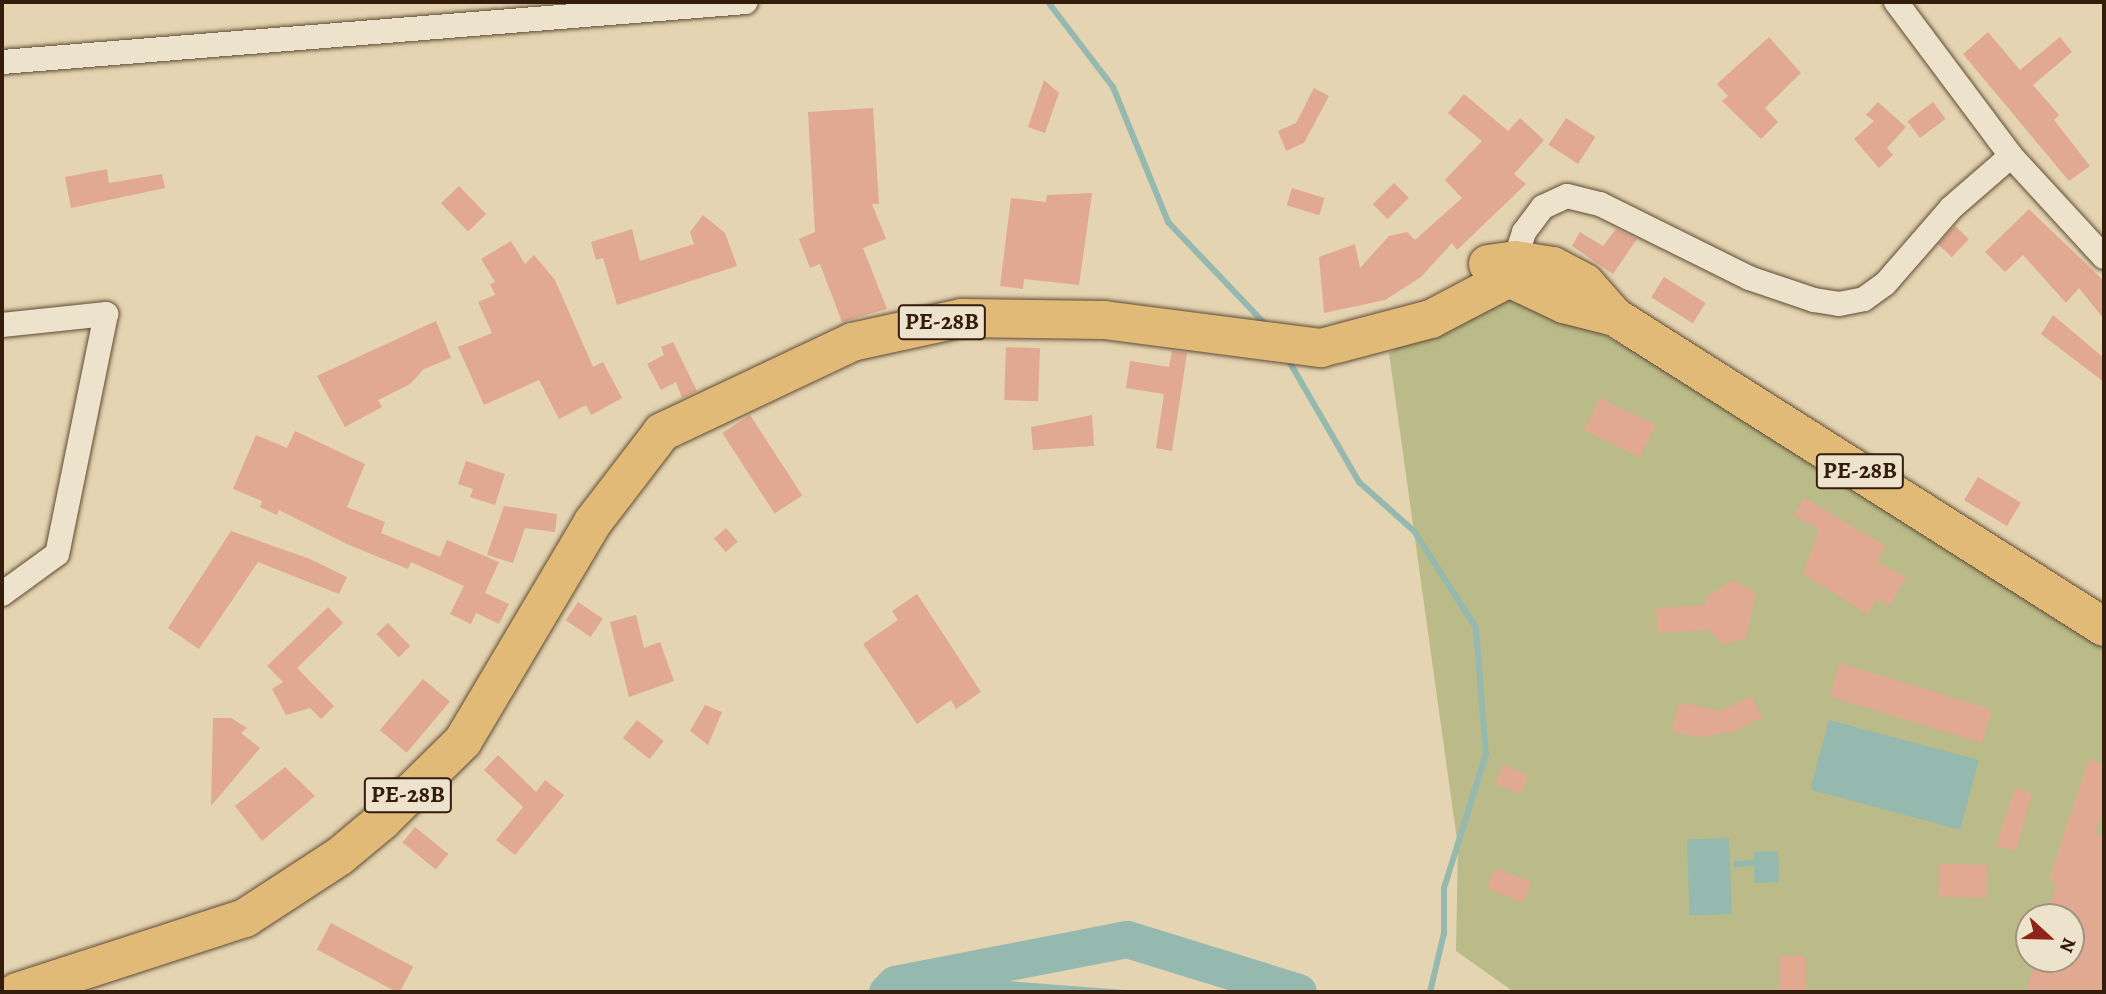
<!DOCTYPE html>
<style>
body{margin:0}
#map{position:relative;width:2106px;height:994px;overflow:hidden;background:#e4d4b1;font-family:Alegreya,serif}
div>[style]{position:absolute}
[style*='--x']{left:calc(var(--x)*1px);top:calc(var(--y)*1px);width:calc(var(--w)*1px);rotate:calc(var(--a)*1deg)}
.green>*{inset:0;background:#babb88}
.water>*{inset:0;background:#95b8af;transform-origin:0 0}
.stream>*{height:6px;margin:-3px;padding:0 3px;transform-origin:3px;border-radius:3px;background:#95b8af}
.river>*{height:37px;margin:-18.5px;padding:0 18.5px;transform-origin:18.5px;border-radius:18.5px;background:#95b8af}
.building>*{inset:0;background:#e1a992;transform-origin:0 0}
.roads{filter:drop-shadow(0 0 2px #614b34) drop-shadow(0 0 2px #614b34)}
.minor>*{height:24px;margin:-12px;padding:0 12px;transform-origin:12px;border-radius:12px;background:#ede3cc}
.trunk>*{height:38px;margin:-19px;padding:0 19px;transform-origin:19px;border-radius:19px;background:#e2ba78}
span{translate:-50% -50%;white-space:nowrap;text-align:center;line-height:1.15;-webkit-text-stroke:5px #ede3cc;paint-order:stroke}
.shield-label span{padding:2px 5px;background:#ede3cc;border:2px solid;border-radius:5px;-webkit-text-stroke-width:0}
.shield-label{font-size:24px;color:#351d0b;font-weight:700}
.frame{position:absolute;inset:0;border:4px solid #351d0b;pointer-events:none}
.north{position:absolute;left:2015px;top:903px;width:70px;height:70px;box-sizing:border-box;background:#ede3cc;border:2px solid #a3947f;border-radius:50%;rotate:112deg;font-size:19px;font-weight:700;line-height:28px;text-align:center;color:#351d0b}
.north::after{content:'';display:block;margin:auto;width:24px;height:32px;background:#8f2418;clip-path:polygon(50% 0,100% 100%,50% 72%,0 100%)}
</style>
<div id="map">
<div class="green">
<i style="clip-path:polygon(evenodd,1514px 283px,1868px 487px,2104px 648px,2104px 949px,2090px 992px,1514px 992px,1456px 951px,1458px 847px,1389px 353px,1514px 283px,2029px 917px,2071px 917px,2071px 959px,2029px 959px,2029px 917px)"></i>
</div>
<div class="water">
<i style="left:1829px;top:720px;width:155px;height:72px;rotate:15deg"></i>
<i style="left:1729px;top:838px;width:76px;height:42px;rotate:88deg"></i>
<i style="clip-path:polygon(1778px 851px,1779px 882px,1755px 883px,1754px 866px,1733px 867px,1733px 861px,1754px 860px,1754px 852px)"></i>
<i style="clip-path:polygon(955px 977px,1151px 992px,891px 992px)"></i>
</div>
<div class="stream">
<i style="--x:1048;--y:2;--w:107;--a:52.6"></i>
<i style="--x:1113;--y:87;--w:146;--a:67.8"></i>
<i style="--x:1168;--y:222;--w:144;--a:46.4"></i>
<i style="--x:1286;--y:356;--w:146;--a:59.9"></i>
<i style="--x:1359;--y:482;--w:74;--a:41.7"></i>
<i style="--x:1414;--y:531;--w:115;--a:57.4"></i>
<i style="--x:1476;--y:628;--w:126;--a:85.5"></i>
<i style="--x:1486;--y:754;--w:140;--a:107.4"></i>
<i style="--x:1444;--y:888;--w:45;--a:90"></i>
<i style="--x:1444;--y:933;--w:61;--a:103.3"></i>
</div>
<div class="river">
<i style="--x:887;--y:992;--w:11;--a:-45"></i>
<i style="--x:895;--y:984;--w:236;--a:-11"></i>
<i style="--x:1127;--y:939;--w:179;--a:17.2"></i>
</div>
<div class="building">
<i style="clip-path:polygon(1988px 32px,2020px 70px,2060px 37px,2072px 52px,2033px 85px,2059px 115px,2054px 120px,2090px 166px,2069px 181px,1963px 54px)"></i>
<i style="clip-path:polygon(1769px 37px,1801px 73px,1765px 108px,1778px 122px,1761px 139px,1722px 101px,1728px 96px,1717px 84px)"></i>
<i style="clip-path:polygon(1044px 80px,1059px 93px,1045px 133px,1028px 127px)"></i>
<i style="clip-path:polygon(1314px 88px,1329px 96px,1304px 143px,1286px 151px,1278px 131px,1296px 123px)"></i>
<i style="clip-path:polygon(1464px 94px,1508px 131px,1520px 118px,1544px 140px,1514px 174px,1526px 184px,1457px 250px,1452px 243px,1421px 277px,1385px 300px,1324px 313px,1319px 257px,1355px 244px,1360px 268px,1389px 236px,1407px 232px,1415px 240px,1462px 198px,1445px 180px,1482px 141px,1448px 113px)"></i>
<i style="clip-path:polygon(1878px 102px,1906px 127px,1887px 148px,1893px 155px,1879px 168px,1854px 139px,1874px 121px,1866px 115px)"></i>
<i style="left:1933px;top:102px;width:21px;height:32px;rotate:53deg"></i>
<i style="clip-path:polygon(873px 108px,879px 204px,872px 204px,886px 239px,863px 248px,887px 309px,842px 322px,820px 264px,810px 268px,799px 239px,815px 232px,808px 112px)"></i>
<i style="left:1566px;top:118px;width:35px;height:32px;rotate:33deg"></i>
<i style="clip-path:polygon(107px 169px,109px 183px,162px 174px,165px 188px,71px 208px,65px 177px)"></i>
<i style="left:1394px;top:183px;width:21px;height:30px;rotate:45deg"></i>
<i style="left:459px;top:186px;width:39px;height:25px;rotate:46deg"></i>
<i style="left:1292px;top:188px;width:34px;height:18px;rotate:17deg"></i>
<i style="clip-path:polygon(1092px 193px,1079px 285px,1024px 279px,1023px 289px,1000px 286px,1011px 198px,1046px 202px,1047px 195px)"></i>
<i style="clip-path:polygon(2029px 209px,2104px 281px,2104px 319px,2079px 288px,2066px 303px,2023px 255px,2005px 272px,1985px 252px)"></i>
<i style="clip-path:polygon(703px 215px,725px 233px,737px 266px,617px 305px,603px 258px,596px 260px,591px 242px,632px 229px,640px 261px,694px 244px,690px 232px)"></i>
<i style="left:1955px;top:226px;width:19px;height:25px;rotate:43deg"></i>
<i style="clip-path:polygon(1616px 229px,1637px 239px,1613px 274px,1572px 246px,1580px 232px,1603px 246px)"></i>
<i style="clip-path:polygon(511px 241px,525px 264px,534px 255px,555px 280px,593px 367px,603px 362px,622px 398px,591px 415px,586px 405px,559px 419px,539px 380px,484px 405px,458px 347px,492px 333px,478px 302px,495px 295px,490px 284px,495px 282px,481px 259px)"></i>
<i style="left:1664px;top:277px;width:49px;height:24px;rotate:32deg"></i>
<i style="clip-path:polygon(2053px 315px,2104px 358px,2104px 382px,2041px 334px)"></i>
<i style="clip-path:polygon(436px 321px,451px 358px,424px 369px,410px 384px,378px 400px,382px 407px,345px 427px,317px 376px)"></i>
<i style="clip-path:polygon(673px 342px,697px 391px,682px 398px,676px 382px,661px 390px,647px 364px,664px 355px,661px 347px)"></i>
<i style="left:1006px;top:347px;width:34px;height:53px;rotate:2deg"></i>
<i style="clip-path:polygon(1172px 351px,1187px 353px,1172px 451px,1156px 448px,1164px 394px,1126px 388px,1130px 361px,1169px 367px)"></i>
<i style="left:1600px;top:398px;width:62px;height:36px;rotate:26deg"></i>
<i style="left:750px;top:415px;width:96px;height:33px;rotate:57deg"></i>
<i style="clip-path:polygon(1092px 415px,1094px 446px,1033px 450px,1031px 427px)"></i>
<i style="clip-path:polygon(295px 431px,365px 464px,347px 507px,385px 522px,381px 533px,440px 557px,447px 540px,499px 562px,485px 593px,509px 604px,499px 624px,476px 613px,471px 624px,450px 614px,464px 586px,411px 562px,408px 569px,349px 545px,279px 510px,277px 515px,260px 507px,262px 501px,233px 489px,256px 435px,287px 448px)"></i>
<i style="clip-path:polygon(466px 461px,505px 474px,495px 505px,470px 497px,473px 489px,458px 484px)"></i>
<i style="left:1978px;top:477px;width:50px;height:27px;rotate:31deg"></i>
<i style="clip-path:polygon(1804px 498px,1886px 546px,1877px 562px,1906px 577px,1889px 606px,1877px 599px,1868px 614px,1803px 574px,1819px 529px,1794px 515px)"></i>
<i style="clip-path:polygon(504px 506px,557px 514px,555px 532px,525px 528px,513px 563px,487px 555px)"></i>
<i style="left:726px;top:528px;width:18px;height:16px;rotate:49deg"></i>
<i style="clip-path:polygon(231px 531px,310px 559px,347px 577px,339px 594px,258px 562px,199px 649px,168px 628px)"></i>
<i style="clip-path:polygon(1732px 581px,1756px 592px,1746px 639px,1723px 644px,1709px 630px,1658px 633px,1656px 608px,1706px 605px,1706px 597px)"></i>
<i style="clip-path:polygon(917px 594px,981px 692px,956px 709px,951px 700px,917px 724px,863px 644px,898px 620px,892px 611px)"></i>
<i style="left:578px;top:602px;width:30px;height:22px;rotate:34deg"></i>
<i style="clip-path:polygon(328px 607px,343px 623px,297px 668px,334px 706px,321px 719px,310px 708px,286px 715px,272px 689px,283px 682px,267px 666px)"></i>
<i style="clip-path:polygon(636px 615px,644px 648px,660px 642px,674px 681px,629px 697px,610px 622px)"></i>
<i style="left:388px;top:623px;width:32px;height:16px;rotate:46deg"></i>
<i style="left:1840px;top:663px;width:159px;height:35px;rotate:17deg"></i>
<i style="left:423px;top:679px;width:35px;height:67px;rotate:40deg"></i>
<i style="clip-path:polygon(1752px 696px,1762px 718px,1733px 732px,1697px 737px,1672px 731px,1679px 702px,1720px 711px)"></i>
<i style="clip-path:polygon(705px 705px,722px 712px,708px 745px,690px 731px)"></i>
<i style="clip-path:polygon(213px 718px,231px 718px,247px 728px,241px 733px,260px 748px,211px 806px)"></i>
<i style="left:637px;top:720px;width:34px;height:23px;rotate:38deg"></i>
<i style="clip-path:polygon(498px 755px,536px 792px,545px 780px,564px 795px,515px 855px,496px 840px,523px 807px,484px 770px)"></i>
<i style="clip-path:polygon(2089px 759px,2104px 765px,2104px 807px,2095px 833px,2104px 837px,2104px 992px,2026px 992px,2035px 959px,2071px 959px,2071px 917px,2047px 917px,2057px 883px,2049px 880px)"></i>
<i style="left:1503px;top:765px;width:27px;height:20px;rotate:22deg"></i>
<i style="clip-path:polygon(285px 767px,315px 796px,262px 841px,235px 806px)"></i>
<i style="clip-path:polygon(2015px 788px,2032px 793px,2016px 851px,1996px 846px)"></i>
<i style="left:415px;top:827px;width:43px;height:20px;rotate:39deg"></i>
<i style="left:1939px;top:864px;width:48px;height:33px;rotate:1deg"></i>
<i style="left:1495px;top:868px;width:39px;height:22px;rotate:21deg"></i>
<i style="left:331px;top:923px;width:93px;height:30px;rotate:28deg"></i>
<i style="left:1779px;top:956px;width:26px;height:35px"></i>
</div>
<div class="roads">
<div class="minor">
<i style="--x:1896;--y:2;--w:192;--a:53.2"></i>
<i style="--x:2011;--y:156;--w:137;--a:47.4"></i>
<i style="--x:2;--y:62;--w:746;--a:-4.61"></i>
<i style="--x:1515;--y:260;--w:29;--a:-72"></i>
<i style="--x:1524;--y:232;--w:31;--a:-53"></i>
<i style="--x:1543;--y:207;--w:26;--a:-25"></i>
<i style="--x:1567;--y:196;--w:34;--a:14"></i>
<i style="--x:1600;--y:204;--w:166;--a:26.4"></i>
<i style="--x:1749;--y:278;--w:69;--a:18.7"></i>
<i style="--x:1814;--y:300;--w:25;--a:9"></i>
<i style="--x:1839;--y:304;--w:25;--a:-11"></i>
<i style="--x:1864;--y:299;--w:26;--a:-36"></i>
<i style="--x:1885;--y:284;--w:101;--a:-49"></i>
<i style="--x:1951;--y:208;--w:79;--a:-40.9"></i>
<i style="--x:2;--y:325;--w:105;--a:-6"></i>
<i style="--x:106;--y:314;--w:245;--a:101.5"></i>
<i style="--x:57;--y:554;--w:68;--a:144"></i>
</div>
<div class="trunk">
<i style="--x:1488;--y:264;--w:27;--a:-8"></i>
<i style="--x:1515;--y:260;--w:38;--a:9"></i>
<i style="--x:1553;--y:266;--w:36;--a:28"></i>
<i style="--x:1585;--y:283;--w:45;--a:48.6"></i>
<i style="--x:17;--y:992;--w:240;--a:-18"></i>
<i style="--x:245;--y:918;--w:113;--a:-33.1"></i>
<i style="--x:340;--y:856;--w:56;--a:-39.9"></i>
<i style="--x:383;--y:820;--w:112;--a:-44.6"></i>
<i style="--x:463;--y:741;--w:255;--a:-59.3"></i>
<i style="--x:593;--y:522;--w:113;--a:-52.5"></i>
<i style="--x:662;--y:432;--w:210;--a:-25.3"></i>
<i style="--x:852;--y:342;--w:113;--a:-12.3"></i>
<i style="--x:962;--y:318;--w:142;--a:0.8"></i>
<i style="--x:1104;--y:320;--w:219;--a:7.4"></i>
<i style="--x:1321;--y:348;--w:114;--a:-14.8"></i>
<i style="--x:1431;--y:319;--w:88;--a:-27.7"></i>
<i style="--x:1509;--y:278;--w:61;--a:25.3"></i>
<i style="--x:1564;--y:304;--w:53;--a:14.3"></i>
<i style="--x:1615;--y:317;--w:579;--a:32.37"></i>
</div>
</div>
<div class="shield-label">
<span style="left:942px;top:322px">PE-28B</span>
<span style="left:1860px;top:471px">PE-28B</span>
<span style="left:408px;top:795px">PE-28B</span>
</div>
<div class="frame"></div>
<div class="north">N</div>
</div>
